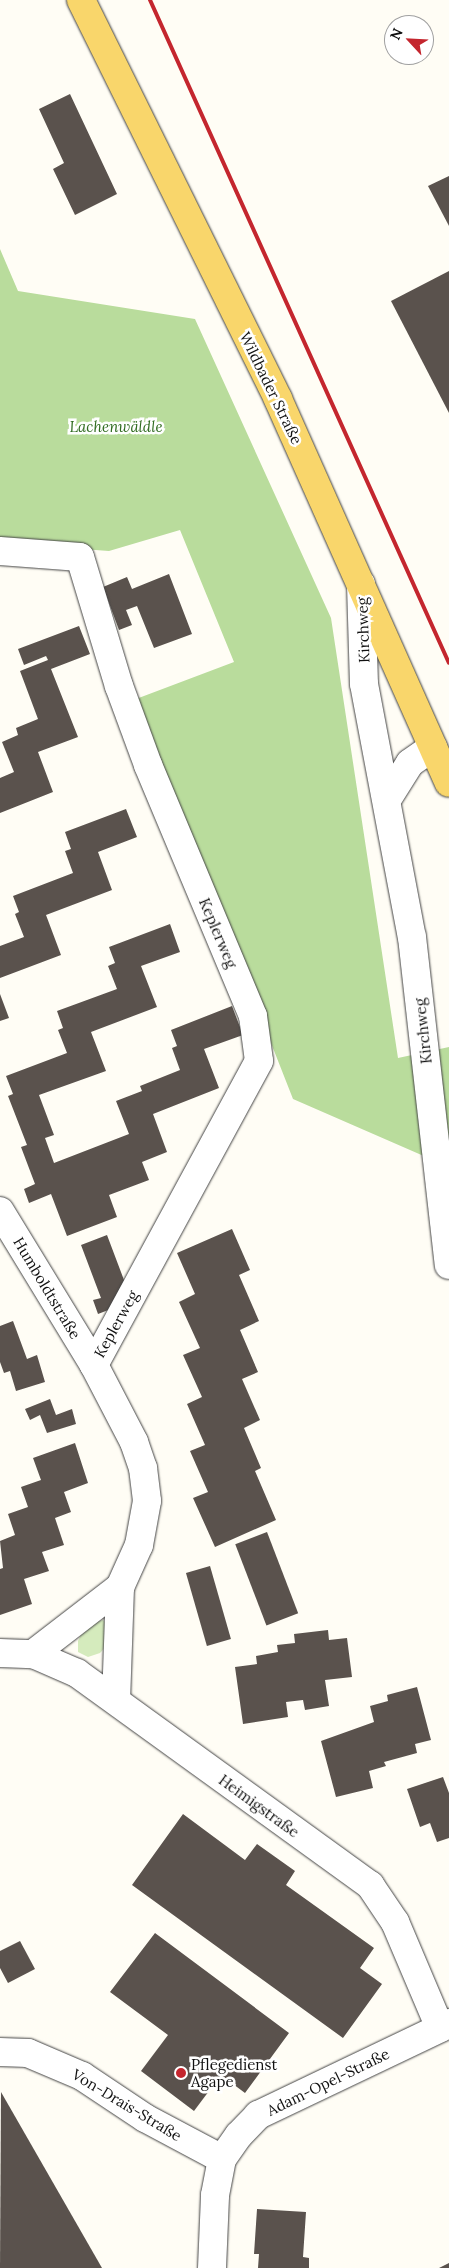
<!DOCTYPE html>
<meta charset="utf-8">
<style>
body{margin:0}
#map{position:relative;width:449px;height:2268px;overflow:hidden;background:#fffdf5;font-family:Lora,serif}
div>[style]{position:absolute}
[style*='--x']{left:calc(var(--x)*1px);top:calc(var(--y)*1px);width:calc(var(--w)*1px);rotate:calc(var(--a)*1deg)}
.green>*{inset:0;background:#d5ebbd}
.forest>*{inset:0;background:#b9dc9c}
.building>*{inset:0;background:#5a524d;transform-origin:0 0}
.roads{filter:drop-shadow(0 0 1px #444) drop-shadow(0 0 1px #444)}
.minor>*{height:28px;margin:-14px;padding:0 14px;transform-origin:14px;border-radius:14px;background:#fff}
.major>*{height:28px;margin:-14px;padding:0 14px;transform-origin:14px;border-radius:14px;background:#f9d66b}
.rail>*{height:4px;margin:-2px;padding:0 2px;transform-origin:2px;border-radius:2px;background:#c4262e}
.dots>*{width:14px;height:14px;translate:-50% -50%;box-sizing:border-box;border:2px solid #fff;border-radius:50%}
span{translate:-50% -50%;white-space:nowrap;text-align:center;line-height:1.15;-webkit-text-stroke:5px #fff;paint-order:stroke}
.street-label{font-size:15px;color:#111}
.park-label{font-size:15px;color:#2f6b1f;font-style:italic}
.poi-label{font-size:15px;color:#111}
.left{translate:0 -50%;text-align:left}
.north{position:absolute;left:384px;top:15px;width:50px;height:50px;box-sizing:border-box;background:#fff;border:1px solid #a0a0a0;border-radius:50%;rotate:295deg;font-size:14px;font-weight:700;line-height:20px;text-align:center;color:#111}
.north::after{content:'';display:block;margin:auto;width:18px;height:22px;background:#c4262e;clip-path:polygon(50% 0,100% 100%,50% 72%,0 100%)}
</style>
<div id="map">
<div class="green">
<i style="clip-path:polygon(103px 1620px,110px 1627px,109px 1643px,100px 1653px,88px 1657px,78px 1652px,78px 1641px,83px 1630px,91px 1623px)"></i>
</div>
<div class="forest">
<i style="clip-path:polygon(0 249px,18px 291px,195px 319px,331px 618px,398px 1058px,449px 1047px,449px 1167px,293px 1099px,136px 699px,234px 662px,180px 530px,109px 551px,0 543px)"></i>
</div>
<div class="building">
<i style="clip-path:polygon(70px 94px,117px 194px,75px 215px,53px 169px,64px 163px,39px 109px)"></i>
<i style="clip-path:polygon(449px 176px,449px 226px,428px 186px)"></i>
<i style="clip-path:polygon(449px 271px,449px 413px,391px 301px)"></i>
<i style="clip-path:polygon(169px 574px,192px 634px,154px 648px,137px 606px,126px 610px,132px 625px,119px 630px,103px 587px,127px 577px,132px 589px)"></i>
<i style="clip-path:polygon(79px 626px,90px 654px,51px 669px,78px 737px,38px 752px,53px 792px,0 813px,0 778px,14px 772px,2px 742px,18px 735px,16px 728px,38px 719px,20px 671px,48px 660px,46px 656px,24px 665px,18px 649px)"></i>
<i style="clip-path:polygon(126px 809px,137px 837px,98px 852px,112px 890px,46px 915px,61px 955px,0 978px,0 946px,24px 937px,15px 914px,19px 912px,13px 896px,73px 873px,65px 851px,71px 849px,65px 832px)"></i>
<i style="clip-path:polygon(170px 924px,180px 952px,141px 966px,157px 1007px,91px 1032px,106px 1071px,39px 1095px,54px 1135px,45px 1138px,54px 1163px,129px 1134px,116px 1101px,142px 1091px,140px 1086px,180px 1070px,172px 1048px,177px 1046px,171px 1030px,232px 1006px,243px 1035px,204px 1049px,219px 1088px,153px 1114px,167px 1152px,142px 1162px,149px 1180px,109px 1195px,117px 1217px,67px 1236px,51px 1194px,29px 1203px,24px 1189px,35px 1184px,21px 1147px,27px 1145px,8px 1096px,13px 1094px,6px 1076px,67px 1053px,58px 1030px,63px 1028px,57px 1011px,117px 989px,108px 966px,115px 963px,109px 947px)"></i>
<i style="clip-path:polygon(0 994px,9px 1018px,0 1021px)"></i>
<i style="clip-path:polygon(232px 1229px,250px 1270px,239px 1275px,259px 1321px,240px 1330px,258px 1372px,242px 1379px,260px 1420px,244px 1428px,261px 1468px,255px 1471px,276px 1520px,215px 1547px,193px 1498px,208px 1492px,190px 1451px,205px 1445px,187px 1404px,202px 1397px,183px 1355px,200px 1348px,179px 1302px,195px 1294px,177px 1253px)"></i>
<i style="clip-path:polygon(107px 1235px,127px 1288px,124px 1304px,98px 1314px,93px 1300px,101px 1298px,81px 1245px)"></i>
<i style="clip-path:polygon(13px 1321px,27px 1359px,37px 1355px,45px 1382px,16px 1391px,10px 1371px,4px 1373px,0 1362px,0 1326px)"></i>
<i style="clip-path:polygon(50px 1399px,56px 1415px,72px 1409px,76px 1424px,47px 1433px,40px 1415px,30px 1420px,25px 1409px)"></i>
<i style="clip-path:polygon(75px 1443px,88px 1483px,64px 1492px,71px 1512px,55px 1518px,64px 1545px,42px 1552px,49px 1571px,24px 1579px,32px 1604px,0 1615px,0 1569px,3px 1568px,0 1541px,15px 1535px,8px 1514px,28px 1507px,21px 1487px,41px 1480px,33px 1458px)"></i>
<i style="left:267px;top:1532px;width:87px;height:34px;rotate:69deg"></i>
<i style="left:210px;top:1566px;width:76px;height:25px;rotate:74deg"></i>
<i style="clip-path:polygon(328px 1630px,329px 1640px,347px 1638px,352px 1677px,325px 1680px,329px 1706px,305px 1710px,303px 1700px,286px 1702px,288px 1717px,243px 1724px,235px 1667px,257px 1664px,256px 1656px,278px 1652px,277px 1645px,295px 1643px,294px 1634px)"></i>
<i style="clip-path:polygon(417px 1687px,431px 1740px,415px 1744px,417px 1753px,384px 1762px,386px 1766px,369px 1771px,373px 1788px,336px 1797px,321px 1741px,374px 1722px,370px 1706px,388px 1701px,387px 1695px)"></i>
<i style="clip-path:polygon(443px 1777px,449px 1793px,449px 1838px,437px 1842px,430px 1823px,420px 1827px,407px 1789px)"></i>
<i style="clip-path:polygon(183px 1814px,245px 1860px,257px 1844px,295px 1871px,286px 1885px,374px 1948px,360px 1968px,382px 1984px,343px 2038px,132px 1885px)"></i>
<i style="clip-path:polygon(155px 1933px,289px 2033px,245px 2093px,221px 2075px,194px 2111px,141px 2071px,168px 2035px,110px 1992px)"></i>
<i style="clip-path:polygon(20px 1941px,35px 1969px,8px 1983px,0 1968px,0 1951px)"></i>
<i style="clip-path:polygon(1px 2092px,102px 2268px,0 2268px)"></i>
<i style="clip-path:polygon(257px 2209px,306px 2212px,303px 2257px,309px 2258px,309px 2268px,258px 2268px,259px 2254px,254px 2254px)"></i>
<i style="clip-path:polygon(449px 2263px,449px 2268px,439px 2268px)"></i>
</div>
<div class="roads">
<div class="minor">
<i style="--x:0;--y:551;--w:80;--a:4.3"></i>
<i style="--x:80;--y:557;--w:135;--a:73.2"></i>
<i style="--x:119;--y:686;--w:84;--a:69.8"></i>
<i style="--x:148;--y:765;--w:272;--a:67.3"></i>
<i style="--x:253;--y:1016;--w:45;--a:82.4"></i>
<i style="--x:259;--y:1061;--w:346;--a:118.5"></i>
<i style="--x:361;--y:584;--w:100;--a:88.3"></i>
<i style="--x:364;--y:684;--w:258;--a:79.3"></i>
<i style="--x:412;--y:937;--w:330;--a:83.6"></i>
<i style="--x:388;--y:798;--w:41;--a:-57.8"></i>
<i style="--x:410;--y:763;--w:28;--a:-35"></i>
<i style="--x:0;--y:1211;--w:180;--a:58.6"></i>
<i style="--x:94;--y:1365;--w:87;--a:62.5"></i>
<i style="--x:134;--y:1442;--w:28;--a:71"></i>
<i style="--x:143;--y:1468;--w:33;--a:83"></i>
<i style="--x:147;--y:1501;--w:45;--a:100.3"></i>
<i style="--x:139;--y:1545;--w:46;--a:114.3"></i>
<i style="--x:120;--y:1587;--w:113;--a:92"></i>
<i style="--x:0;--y:1653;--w:33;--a:2"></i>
<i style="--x:33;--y:1654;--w:48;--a:23.4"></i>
<i style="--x:77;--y:1673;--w:362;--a:35.9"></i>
<i style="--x:370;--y:1885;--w:45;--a:56"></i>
<i style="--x:395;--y:1922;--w:115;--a:67"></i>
<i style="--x:440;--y:2028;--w:10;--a:-29"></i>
<i style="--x:33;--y:1654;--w:110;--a:-37.6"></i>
<i style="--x:0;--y:2052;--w:28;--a:2"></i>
<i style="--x:28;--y:2053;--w:59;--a:23.1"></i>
<i style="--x:82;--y:2076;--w:76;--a:33.7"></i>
<i style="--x:145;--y:2118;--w:87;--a:28"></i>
<i style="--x:212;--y:2268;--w:73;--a:-87.6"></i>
<i style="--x:215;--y:2195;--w:37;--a:-79"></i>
<i style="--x:222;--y:2159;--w:29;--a:-55"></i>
<i style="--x:239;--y:2135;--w:28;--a:-46"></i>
<i style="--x:258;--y:2115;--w:202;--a:-25.5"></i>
</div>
<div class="major">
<i style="--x:81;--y:0;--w:445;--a:63.7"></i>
<i style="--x:278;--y:399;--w:420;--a:66"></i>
</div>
</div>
<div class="rail">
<i style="--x:150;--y:0;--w:727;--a:65.73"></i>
</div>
<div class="dots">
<i style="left:181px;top:2073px;background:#c4262e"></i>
</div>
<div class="street-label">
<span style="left:271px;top:388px;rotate:64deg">Wildbader Straße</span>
<span style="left:363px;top:630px;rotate:-92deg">Kirchweg</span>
<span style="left:218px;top:933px;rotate:67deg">Keplerweg</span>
<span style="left:423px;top:1031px;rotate:-96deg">Kirchweg</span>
<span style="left:47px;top:1288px;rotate:59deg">Humboldtstraße</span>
<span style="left:116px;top:1324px;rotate:-61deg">Keplerweg</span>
<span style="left:259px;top:1806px;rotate:36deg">Heimigstraße</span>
<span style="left:328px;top:2082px;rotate:-26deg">Adam-Opel-Straße</span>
<span style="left:127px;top:2105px;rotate:31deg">Von-Drais-Straße</span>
</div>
<div class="park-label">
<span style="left:116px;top:427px">Lachenwäldle</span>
</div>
<div class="poi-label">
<span class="left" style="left:191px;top:2073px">Pflegedienst<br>Agape</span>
</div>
<div class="north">N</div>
</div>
